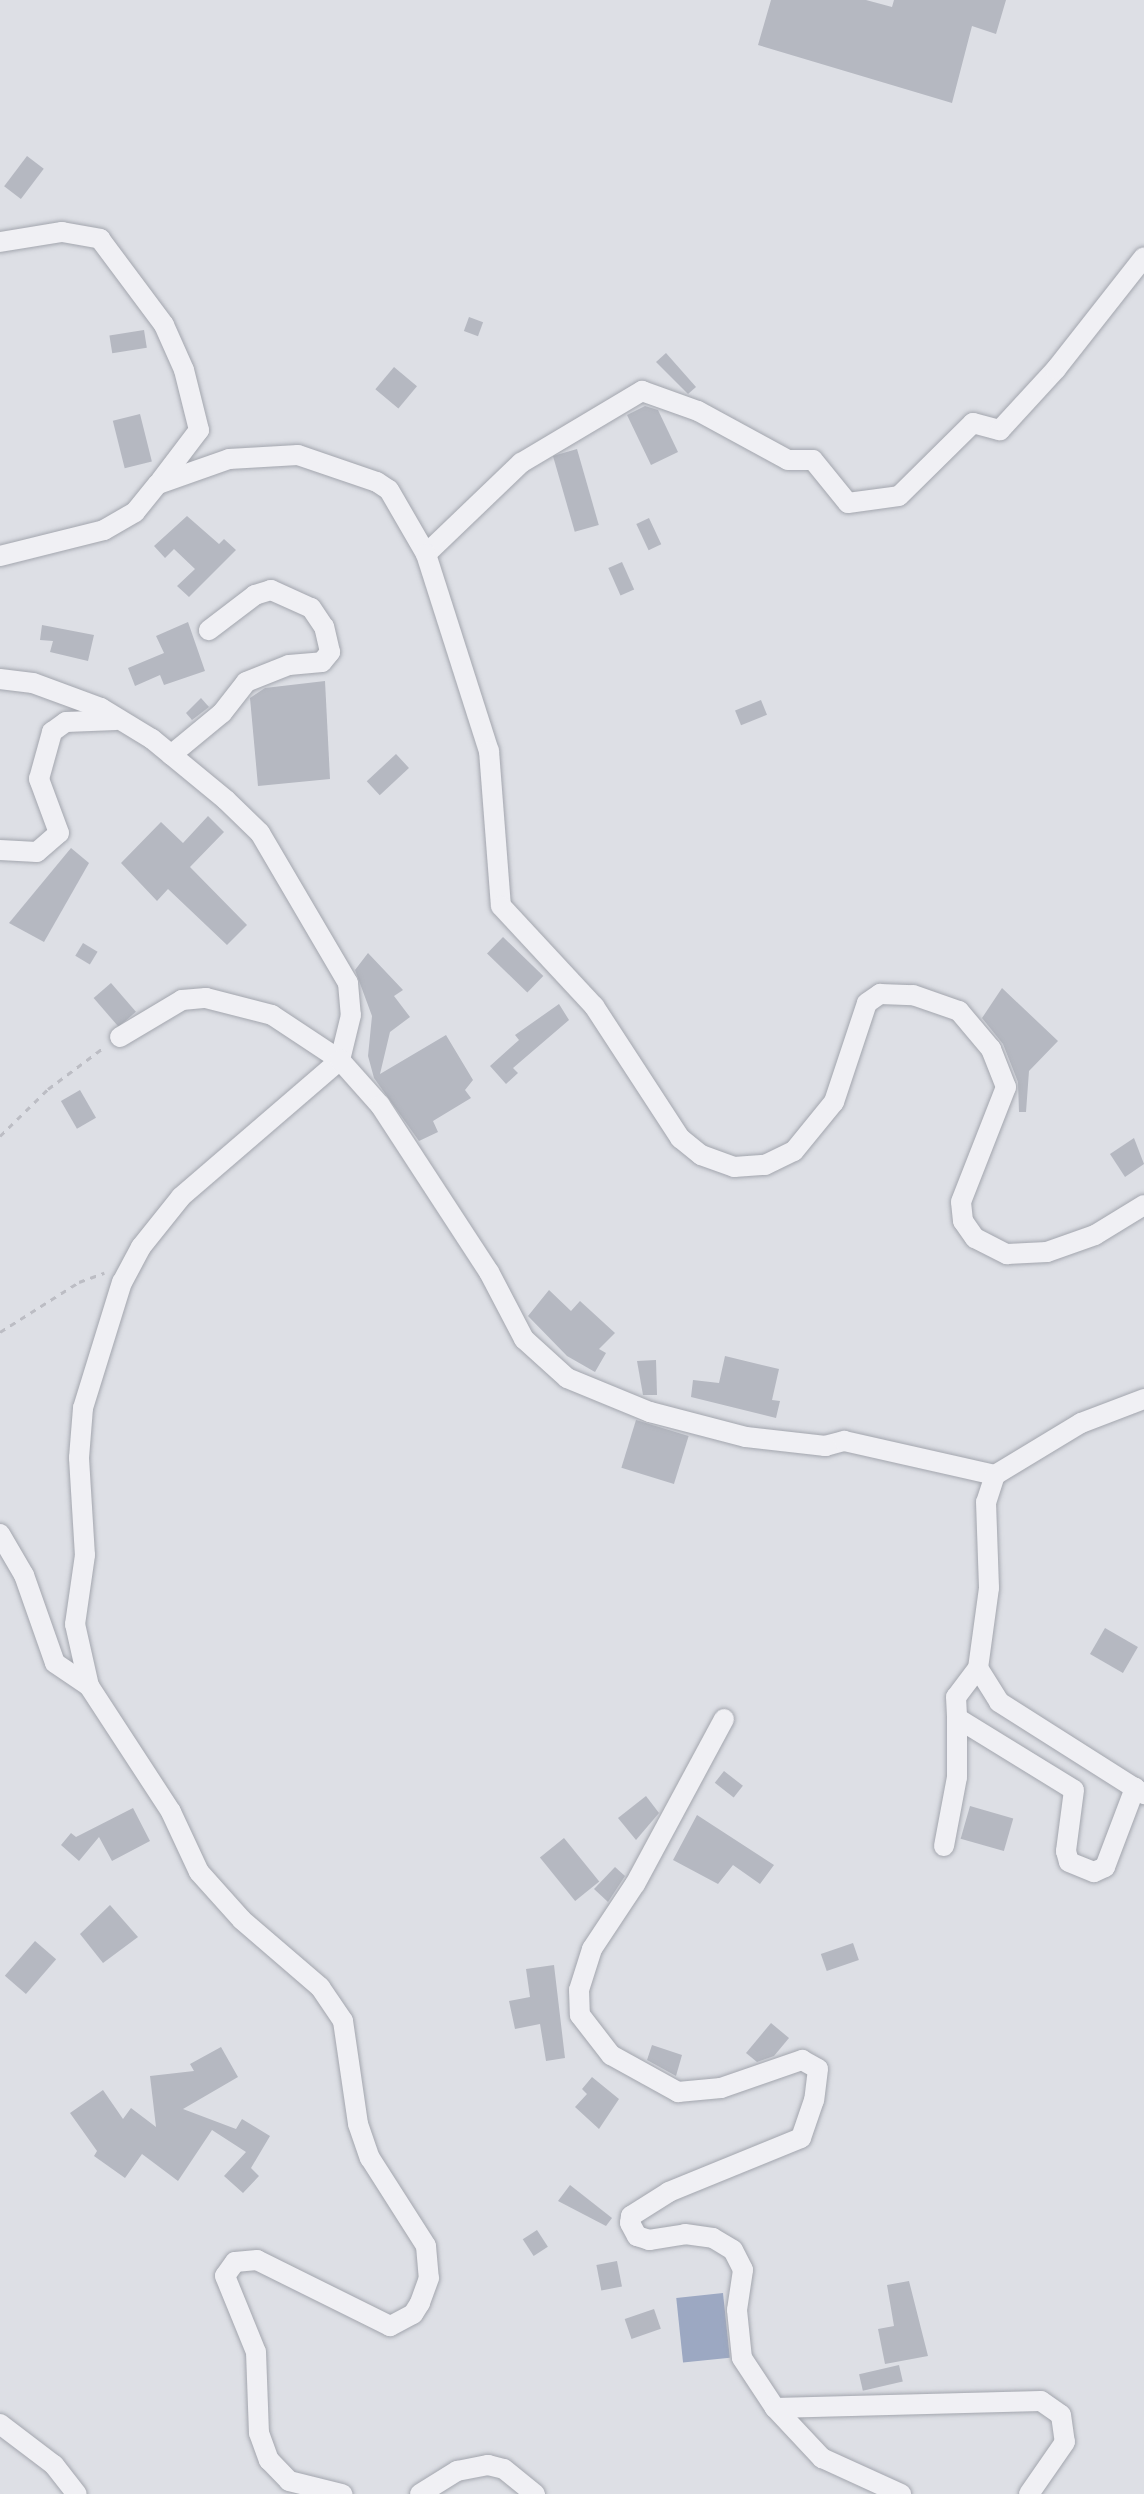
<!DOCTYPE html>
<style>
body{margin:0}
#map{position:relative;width:1144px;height:2494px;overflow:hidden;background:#dddfe5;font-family:Montserrat,sans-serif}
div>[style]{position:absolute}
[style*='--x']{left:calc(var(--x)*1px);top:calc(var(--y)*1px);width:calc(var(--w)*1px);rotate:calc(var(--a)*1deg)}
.water>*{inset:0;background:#9ca8c2;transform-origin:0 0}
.building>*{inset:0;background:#b5b8c1;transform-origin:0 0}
.path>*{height:3px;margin-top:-1.5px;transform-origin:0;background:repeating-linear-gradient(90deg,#bcbdc4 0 6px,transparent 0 12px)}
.roads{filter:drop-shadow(0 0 2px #a3a6ae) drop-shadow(0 0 2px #a3a6ae)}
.minor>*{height:20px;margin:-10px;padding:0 10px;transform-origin:10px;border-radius:10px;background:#f0f0f4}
span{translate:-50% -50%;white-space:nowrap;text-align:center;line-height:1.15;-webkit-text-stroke:6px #edeef3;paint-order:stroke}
</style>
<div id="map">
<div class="water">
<i style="left:723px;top:2293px;width:65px;height:47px;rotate:84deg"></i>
</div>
<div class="building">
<i style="clip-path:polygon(771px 0,866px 0,892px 7px,894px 0,1006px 0,996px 34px,972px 26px,952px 103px,758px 45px)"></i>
<i style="left:27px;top:156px;width:21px;height:38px;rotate:37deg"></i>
<i style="left:469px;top:317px;width:15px;height:15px;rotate:20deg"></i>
<i style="left:144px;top:330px;width:18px;height:35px;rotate:81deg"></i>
<i style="clip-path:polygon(666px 353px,696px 387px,688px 394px,656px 362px)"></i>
<i style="left:394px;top:367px;width:30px;height:29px;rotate:40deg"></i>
<i style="clip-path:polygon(645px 406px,658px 410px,678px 452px,651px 465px,627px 415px)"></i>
<i style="left:140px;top:414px;width:49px;height:28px;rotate:76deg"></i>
<i style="left:577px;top:449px;width:79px;height:25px;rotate:74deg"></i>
<i style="clip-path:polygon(187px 516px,219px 544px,224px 539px,236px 550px,189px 597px,177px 586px,195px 569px,174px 549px,165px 558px,154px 546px)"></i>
<i style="left:649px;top:518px;width:29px;height:14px;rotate:65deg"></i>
<i style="left:622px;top:562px;width:30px;height:15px;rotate:66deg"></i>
<i style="clip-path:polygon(188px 622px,205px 671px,164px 685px,160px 675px,135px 686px,128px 668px,164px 653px,156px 636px)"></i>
<i style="clip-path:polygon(42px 625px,94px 635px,88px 661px,50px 652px,53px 641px,40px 640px)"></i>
<i style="clip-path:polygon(325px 681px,330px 779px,258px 786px,250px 698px,265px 688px)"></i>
<i style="clip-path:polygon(201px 698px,209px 707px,192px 720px,186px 713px)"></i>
<i style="left:761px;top:700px;width:16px;height:28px;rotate:68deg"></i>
<i style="left:396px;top:754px;width:19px;height:40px;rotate:47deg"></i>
<i style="clip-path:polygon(208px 816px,224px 832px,190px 867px,247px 925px,227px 945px,168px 889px,157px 901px,121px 863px,161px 822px,183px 843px)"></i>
<i style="clip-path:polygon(71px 848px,89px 863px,44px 942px,9px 923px)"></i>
<i style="left:503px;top:937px;width:56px;height:23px;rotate:44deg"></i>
<i style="left:83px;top:943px;width:17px;height:15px;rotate:31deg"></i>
<i style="clip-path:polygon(368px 953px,403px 990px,394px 996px,410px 1017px,390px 1032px,380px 1074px,446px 1035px,473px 1080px,465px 1090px,471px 1098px,433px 1121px,438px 1132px,419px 1141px,374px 1078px,368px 1056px,372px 1016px,355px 970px)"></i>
<i style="left:111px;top:983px;width:38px;height:23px;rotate:49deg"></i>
<i style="clip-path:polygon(1002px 988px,1058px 1041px,1029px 1071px,1026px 1112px,1019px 1112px,1018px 1082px,1003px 1044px,982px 1018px)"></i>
<i style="clip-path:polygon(559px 1004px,569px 1020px,513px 1068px,518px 1073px,506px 1084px,490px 1066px,519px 1040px,515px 1035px)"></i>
<i style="left:80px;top:1090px;width:32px;height:22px;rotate:60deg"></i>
<i style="clip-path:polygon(1134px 1138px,1144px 1164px,1125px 1177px,1110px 1154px)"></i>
<i style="clip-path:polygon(549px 1290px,571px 1311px,580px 1301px,615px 1333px,599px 1349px,606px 1353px,595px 1372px,567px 1356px,528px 1316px)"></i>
<i style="clip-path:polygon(725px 1356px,779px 1369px,772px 1400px,780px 1401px,776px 1418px,691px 1397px,693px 1380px,719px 1383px)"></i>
<i style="clip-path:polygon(656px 1360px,657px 1395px,643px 1395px,637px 1361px)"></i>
<i style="left:636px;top:1420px;width:55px;height:50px;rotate:17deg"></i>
<i style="left:1105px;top:1628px;width:38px;height:30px;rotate:30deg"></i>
<i style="left:724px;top:1771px;width:24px;height:15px;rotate:38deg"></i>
<i style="clip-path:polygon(646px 1796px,659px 1813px,636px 1840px,618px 1818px)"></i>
<i style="left:970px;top:1806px;width:45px;height:34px;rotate:16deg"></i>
<i style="clip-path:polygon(133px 1808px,150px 1841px,112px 1861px,99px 1837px,79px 1861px,61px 1845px,71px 1833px,76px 1837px)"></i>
<i style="clip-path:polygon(697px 1815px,774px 1865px,760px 1884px,733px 1865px,718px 1884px,673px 1860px)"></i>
<i style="left:564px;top:1838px;width:56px;height:31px;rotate:51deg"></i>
<i style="clip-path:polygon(615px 1867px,625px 1876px,608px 1902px,594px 1889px)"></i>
<i style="clip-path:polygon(110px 1905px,138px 1937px,103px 1963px,80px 1934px)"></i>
<i style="left:35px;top:1941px;width:28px;height:46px;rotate:41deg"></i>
<i style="left:853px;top:1943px;width:18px;height:34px;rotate:71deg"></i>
<i style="clip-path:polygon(554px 1965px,565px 2058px,546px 2061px,540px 2024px,515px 2029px,509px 2001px,530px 1997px,526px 1969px)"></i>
<i style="clip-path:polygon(771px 2023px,789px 2038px,774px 2056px,757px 2062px,746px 2053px)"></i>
<i style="clip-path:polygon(652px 2045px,682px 2055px,676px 2076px,647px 2060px)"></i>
<i style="clip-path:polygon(221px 2047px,238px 2077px,183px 2109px,236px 2129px,242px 2119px,270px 2136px,251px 2168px,259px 2176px,243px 2193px,224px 2176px,246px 2152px,212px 2130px,178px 2181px,142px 2154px,125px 2178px,94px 2156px,97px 2151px,70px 2113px,103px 2090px,123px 2119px,131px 2108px,156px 2127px,150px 2076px,194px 2071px,190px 2064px)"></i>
<i style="clip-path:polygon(592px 2077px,619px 2099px,599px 2129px,575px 2107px,587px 2094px,582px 2089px)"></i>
<i style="clip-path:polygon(570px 2185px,612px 2218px,606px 2226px,558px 2201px)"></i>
<i style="left:537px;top:2230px;width:20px;height:17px;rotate:57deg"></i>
<i style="left:617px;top:2261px;width:26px;height:21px;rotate:79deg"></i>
<i style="clip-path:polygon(909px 2281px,928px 2356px,885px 2364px,878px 2329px,894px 2326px,887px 2285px)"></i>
<i style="left:654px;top:2309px;width:21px;height:31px;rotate:71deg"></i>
<i style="left:899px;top:2365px;width:17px;height:41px;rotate:77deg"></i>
</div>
<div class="path">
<i style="--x:0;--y:1136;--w:67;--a:-44.4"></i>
<i style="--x:48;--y:1089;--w:69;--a:-36.7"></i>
<i style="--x:0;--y:1332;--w:93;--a:-32.3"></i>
<i style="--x:79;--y:1282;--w:27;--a:-20"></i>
</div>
<div class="roads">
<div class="minor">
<i style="--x:0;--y:242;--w:63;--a:-9.2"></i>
<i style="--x:62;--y:232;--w:39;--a:10"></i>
<i style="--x:100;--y:239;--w:107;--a:53.3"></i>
<i style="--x:164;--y:325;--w:49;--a:66"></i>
<i style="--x:184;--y:370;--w:62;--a:76"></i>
<i style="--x:199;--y:430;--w:63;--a:127.2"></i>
<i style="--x:426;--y:554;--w:132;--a:-43.8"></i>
<i style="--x:521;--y:463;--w:141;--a:-30.8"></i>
<i style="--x:642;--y:391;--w:59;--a:19.7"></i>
<i style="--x:698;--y:411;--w:102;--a:28.6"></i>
<i style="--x:788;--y:460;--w:25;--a:0"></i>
<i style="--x:813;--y:460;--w:55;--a:50.9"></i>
<i style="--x:848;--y:503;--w:51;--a:-7.8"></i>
<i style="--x:899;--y:496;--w:104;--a:-44.6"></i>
<i style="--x:973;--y:423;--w:28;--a:15"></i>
<i style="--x:1000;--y:430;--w:83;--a:-47.4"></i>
<i style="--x:1056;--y:369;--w:142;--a:-51.8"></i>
<i style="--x:0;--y:556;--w:107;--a:-14"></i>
<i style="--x:104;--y:530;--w:36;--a:-30"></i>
<i style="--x:135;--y:512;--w:36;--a:-51"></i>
<i style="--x:158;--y:484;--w:75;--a:-19.4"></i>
<i style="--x:229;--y:459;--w:69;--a:-3.3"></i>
<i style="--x:298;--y:455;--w:83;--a:18.9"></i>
<i style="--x:377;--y:482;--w:14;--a:34"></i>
<i style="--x:389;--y:490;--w:74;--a:60"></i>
<i style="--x:426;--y:554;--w:207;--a:72.3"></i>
<i style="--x:489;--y:751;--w:155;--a:85.6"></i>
<i style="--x:501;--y:906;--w:137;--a:47.1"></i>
<i style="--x:594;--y:1006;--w:158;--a:56.9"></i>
<i style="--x:680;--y:1138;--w:27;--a:39"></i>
<i style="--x:701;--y:1155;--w:35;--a:20"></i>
<i style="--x:734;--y:1167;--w:31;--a:-4"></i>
<i style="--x:765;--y:1165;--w:32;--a:-26"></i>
<i style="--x:794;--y:1151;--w:63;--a:-50.8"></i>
<i style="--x:834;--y:1102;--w:104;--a:-71.6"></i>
<i style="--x:867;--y:1003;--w:16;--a:-35"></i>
<i style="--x:880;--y:994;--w:33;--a:2"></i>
<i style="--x:913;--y:995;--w:49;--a:19.2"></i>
<i style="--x:959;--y:1011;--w:50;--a:49.9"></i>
<i style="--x:991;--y:1049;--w:41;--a:68.5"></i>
<i style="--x:1006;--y:1087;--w:123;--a:111.4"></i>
<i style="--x:961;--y:1202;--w:19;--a:84"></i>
<i style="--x:963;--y:1221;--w:21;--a:55"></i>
<i style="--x:975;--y:1238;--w:36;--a:27"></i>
<i style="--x:1007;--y:1254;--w:40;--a:-2.9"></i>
<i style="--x:1047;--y:1252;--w:51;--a:-19.5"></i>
<i style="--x:1095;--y:1235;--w:57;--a:-31.5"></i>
<i style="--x:0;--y:679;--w:33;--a:7"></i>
<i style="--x:33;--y:683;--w:72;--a:20.2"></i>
<i style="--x:101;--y:708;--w:60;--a:31.3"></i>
<i style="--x:152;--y:739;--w:96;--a:39.5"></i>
<i style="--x:226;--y:800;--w:47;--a:44.1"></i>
<i style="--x:260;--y:833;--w:174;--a:59.6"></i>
<i style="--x:348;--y:983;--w:32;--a:85"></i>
<i style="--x:351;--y:1015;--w:46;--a:103.7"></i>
<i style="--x:340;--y:1060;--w:210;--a:139.3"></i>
<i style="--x:181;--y:1197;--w:64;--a:128.7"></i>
<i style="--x:141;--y:1247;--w:40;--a:118"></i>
<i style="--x:122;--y:1282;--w:132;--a:107.2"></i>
<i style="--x:83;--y:1408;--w:50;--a:94.6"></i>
<i style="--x:79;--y:1458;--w:97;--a:86.5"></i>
<i style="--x:85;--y:1555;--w:70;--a:98.2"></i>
<i style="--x:75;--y:1624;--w:64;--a:77.3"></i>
<i style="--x:89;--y:1686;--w:150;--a:56.9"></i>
<i style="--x:171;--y:1812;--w:66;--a:65"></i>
<i style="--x:199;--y:1872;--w:64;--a:48.1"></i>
<i style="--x:242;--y:1920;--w:103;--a:40.7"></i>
<i style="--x:320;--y:1987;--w:41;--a:55.9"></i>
<i style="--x:343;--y:2021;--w:104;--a:81.7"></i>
<i style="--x:358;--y:2124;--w:36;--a:71"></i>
<i style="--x:370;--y:2158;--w:104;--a:57.5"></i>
<i style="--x:426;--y:2246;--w:32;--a:85"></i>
<i style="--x:429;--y:2278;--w:27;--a:110"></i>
<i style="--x:420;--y:2303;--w:13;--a:122"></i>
<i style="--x:413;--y:2314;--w:26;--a:152"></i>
<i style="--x:390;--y:2326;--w:148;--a:-153.6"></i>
<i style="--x:257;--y:2260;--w:22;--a:175"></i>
<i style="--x:235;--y:2262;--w:17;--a:126"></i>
<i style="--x:225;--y:2276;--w:82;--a:67.8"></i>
<i style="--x:256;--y:2352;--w:81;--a:87.9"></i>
<i style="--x:259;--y:2433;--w:29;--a:70"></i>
<i style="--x:269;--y:2460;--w:29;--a:46"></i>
<i style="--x:289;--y:2481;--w:55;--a:13.8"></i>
<i style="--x:171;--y:755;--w:66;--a:-39.5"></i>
<i style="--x:222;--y:713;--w:39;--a:-52"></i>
<i style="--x:246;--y:682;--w:46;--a:-21.6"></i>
<i style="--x:289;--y:665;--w:33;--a:-5"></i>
<i style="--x:322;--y:662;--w:13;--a:-51"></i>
<i style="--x:330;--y:652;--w:26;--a:-103"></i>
<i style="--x:324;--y:627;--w:23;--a:-124"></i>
<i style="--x:311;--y:608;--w:44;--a:-155.8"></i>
<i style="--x:271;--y:590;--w:17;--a:163"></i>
<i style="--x:255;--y:595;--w:58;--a:142.7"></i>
<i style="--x:0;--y:850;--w:37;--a:3"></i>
<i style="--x:37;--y:852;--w:29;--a:-41"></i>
<i style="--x:59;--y:833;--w:58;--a:-110.3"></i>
<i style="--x:39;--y:779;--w:49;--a:-74.5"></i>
<i style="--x:52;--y:732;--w:17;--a:-36"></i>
<i style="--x:66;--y:722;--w:50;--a:-2.3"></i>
<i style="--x:120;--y:1037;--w:72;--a:-30.8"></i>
<i style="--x:182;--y:1000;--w:24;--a:-5"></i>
<i style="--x:206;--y:998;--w:68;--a:14.4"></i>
<i style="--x:272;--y:1015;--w:82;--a:33.5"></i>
<i style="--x:340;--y:1060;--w:60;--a:48.4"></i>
<i style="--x:380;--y:1105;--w:199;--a:56.9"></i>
<i style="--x:489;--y:1272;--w:76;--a:62.4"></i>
<i style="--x:524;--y:1339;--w:58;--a:42.2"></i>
<i style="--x:567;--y:1378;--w:90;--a:22.3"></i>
<i style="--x:650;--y:1412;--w:99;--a:14.6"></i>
<i style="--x:746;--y:1437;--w:80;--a:6.5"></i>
<i style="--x:825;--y:1446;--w:20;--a:-15"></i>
<i style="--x:844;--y:1441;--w:155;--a:12.7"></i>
<i style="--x:1144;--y:1399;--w:67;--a:159.1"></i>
<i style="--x:1081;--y:1423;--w:100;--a:148.8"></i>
<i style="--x:995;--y:1475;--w:28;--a:108"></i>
<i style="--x:986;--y:1502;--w:86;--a:88"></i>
<i style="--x:989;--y:1588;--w:81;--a:97.8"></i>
<i style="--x:978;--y:1668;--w:40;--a:58"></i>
<i style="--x:999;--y:1702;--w:172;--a:32.4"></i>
<i style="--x:0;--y:1534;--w:48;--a:59.7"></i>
<i style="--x:24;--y:1575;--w:93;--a:70.6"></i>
<i style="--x:55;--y:1663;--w:41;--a:34.1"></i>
<i style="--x:978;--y:1668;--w:36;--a:127"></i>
<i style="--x:956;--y:1697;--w:21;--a:87"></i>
<i style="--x:957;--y:1718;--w:137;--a:31.6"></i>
<i style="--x:1074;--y:1790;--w:62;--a:97.5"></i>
<i style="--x:1066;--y:1851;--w:11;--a:75"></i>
<i style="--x:1069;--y:1862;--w:27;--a:22"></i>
<i style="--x:1094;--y:1872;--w:12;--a:-24"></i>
<i style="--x:1105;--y:1867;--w:85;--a:-69.2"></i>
<i style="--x:724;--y:1719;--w:187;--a:118.3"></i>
<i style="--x:635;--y:1884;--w:78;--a:123.5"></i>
<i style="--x:592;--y:1949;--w:43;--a:107.6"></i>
<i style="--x:579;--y:1990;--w:25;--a:88"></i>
<i style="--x:580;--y:2015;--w:51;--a:52.2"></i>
<i style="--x:611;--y:2055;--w:77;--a:28.9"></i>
<i style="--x:678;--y:2092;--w:43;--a:-5.3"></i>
<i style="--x:721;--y:2088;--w:86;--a:-19.1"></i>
<i style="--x:802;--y:2060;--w:18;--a:29"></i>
<i style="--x:818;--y:2069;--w:31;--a:97"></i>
<i style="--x:814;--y:2100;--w:40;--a:108.9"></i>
<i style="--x:801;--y:2138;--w:143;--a:157.8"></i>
<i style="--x:669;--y:2192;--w:45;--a:147.7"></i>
<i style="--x:631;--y:2216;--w:7;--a:98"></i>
<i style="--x:630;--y:2223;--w:15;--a:62"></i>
<i style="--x:637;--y:2236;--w:13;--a:18"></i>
<i style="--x:649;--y:2240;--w:36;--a:-9"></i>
<i style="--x:685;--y:2234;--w:28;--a:8"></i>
<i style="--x:713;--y:2238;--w:23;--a:31"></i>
<i style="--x:733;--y:2250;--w:22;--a:63"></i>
<i style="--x:743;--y:2270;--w:40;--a:98.5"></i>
<i style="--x:737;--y:2310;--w:48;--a:84.1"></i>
<i style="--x:742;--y:2358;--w:60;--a:56.6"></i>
<i style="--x:775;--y:2408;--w:266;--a:-1.5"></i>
<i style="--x:1041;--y:2401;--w:24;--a:35"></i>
<i style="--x:1061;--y:2415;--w:27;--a:82"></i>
<i style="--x:1065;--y:2442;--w:63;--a:124.7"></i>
<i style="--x:944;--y:1846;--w:70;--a:-79.3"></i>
<i style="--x:957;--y:1777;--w:59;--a:-90"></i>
<i style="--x:775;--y:2408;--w:69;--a:46.8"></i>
<i style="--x:822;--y:2458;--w:87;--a:24.5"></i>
<i style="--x:0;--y:2424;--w:68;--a:37.2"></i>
<i style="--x:54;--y:2465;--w:37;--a:52"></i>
<i style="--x:420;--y:2494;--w:44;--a:-31.9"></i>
<i style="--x:457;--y:2471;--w:32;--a:-11"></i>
<i style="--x:488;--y:2465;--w:16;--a:14"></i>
<i style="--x:504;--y:2469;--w:40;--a:39"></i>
</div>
</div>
</div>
